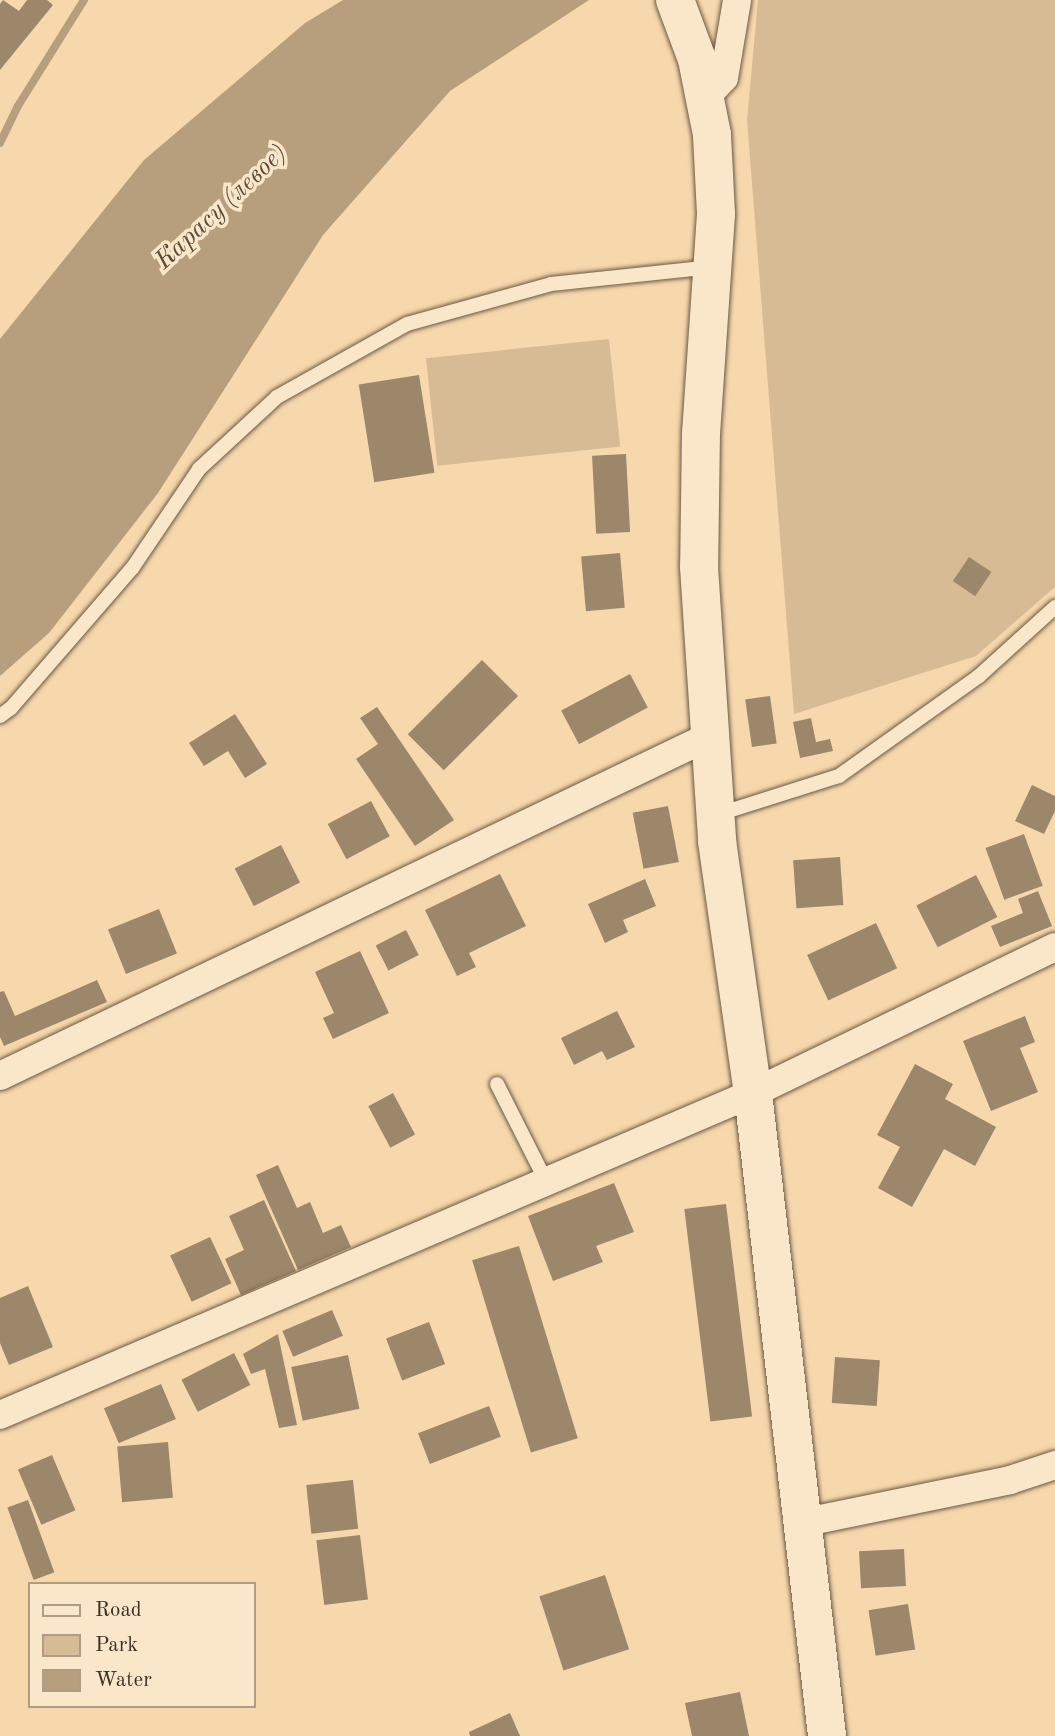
<!DOCTYPE html>
<meta charset="utf-8">
<style>
body{margin:0}
#map{position:relative;width:1055px;height:1736px;overflow:hidden;background:#f7d8ac;font-family:"Old Standard TT",serif}
div>[style]{position:absolute}
[style*='--x']{left:calc(var(--x)*1px);top:calc(var(--y)*1px);width:calc(var(--w)*1px);rotate:calc(var(--a)*1deg)}
.green>*{inset:0;background:#d7bb95;transform-origin:0 0}
.water>*{inset:0;background:#b79f7d}
.stream>*{height:8px;margin:-4px;padding:0 4px;transform-origin:4px;border-radius:4px;background:#b79f7d}
.building>*{inset:0;background:#9c876a;transform-origin:0 0}
.roads{filter:drop-shadow(0 0 2px #695944) drop-shadow(0 0 2px #695944)}
.lane>*{height:14px;margin:-7px;padding:0 7px;transform-origin:7px;border-radius:7px;background:#fae6c9}
.street>*{height:28px;margin:-14px;padding:0 14px;transform-origin:14px;border-radius:14px;background:#fae6c9}
.secondary>*{height:38px;margin:-19px;padding:0 19px;transform-origin:19px;border-radius:19px;background:#fae6c9}
span{translate:-50% -50%;white-space:nowrap;text-align:center;line-height:1.15;-webkit-text-stroke:7px #fae6c9;paint-order:stroke}
.water-label{font-size:26px;color:#594b39;font-style:italic}
.legend{position:absolute;left:28px;top:1582px;width:228px;height:126px;box-sizing:border-box;background:#fae6c9;border:2px solid #ad9d86;margin:0;padding:9px 12px;list-style:none;font-size:21px;color:#3a2f22}
.legend li{display:flex;align-items:center;gap:14px;height:35px}
.legend b{width:35px;border:2px solid #ad9d86}
</style>
<div id="map">
<div class="green">
<i style="clip-path:polygon(758px 0,1055px 0,1055px 587px,976px 656px,794px 714px,747px 120px)"></i>
<i style="left:609px;top:339px;width:108px;height:184px;rotate:84deg"></i>
</div>
<div class="water">
<i style="clip-path:polygon(343px 0,589px 0,450px 91px,323px 235px,158px 493px,49px 633px,0 676px,0 339px,144px 160px,305px 23px)"></i>
</div>
<div class="stream">
<i style="--x:0;--y:143;--w:41;--a:-64.1"></i>
<i style="--x:18;--y:106;--w:125;--a:-58.1"></i>
</div>
<div class="building">
<i style="clip-path:polygon(3px 0,19px 11px,27px 0,47px 0,53px 5px,0 70px,0 4px)"></i>
<i style="left:419px;top:375px;width:99px;height:61px;rotate:81deg"></i>
<i style="left:626px;top:454px;width:78px;height:34px;rotate:87deg"></i>
<i style="left:620px;top:553px;width:55px;height:39px;rotate:85deg"></i>
<i style="left:969px;top:557px;width:27px;height:29px;rotate:34deg"></i>
<i style="left:482px;top:660px;width:51px;height:105px;rotate:45deg"></i>
<i style="left:630px;top:674px;width:38px;height:78px;rotate:62deg"></i>
<i style="left:770px;top:696px;width:48px;height:25px;rotate:82deg"></i>
<i style="clip-path:polygon(377px 707px,454px 820px,415px 846px,356px 759px,378px 744px,360px 718px)"></i>
<i style="clip-path:polygon(235px 714px,267px 764px,245px 778px,228px 751px,204px 766px,189px 743px)"></i>
<i style="clip-path:polygon(811px 718px,816px 742px,830px 739px,833px 751px,800px 758px,793px 722px)"></i>
<i style="clip-path:polygon(1032px 785px,1055px 796px,1055px 811px,1044px 834px,1015px 821px)"></i>
<i style="left:371px;top:801px;width:40px;height:49px;rotate:62deg"></i>
<i style="left:668px;top:806px;width:57px;height:36px;rotate:79deg"></i>
<i style="left:1024px;top:834px;width:55px;height:41px;rotate:70deg"></i>
<i style="left:281px;top:845px;width:42px;height:52px;rotate:63deg"></i>
<i style="left:840px;top:857px;width:48px;height:47px;rotate:86deg"></i>
<i style="clip-path:polygon(500px 874px,526px 926px,469px 953px,476px 967px,457px 976px,425px 910px)"></i>
<i style="left:976px;top:875px;width:47px;height:67px;rotate:63deg"></i>
<i style="clip-path:polygon(645px 879px,656px 906px,623px 920px,628px 932px,605px 943px,588px 904px)"></i>
<i style="clip-path:polygon(1038px 891px,1052px 926px,1000px 947px,991px 926px,1023px 913px,1018px 899px)"></i>
<i style="left:159px;top:909px;width:48px;height:55px;rotate:68deg"></i>
<i style="left:876px;top:923px;width:50px;height:76px;rotate:65deg"></i>
<i style="left:406px;top:930px;width:28px;height:34px;rotate:63deg"></i>
<i style="clip-path:polygon(360px 951px,389px 1013px,333px 1039px,323px 1018px,334px 1013px,315px 972px)"></i>
<i style="clip-path:polygon(97px 980px,107px 1002px,4px 1046px,0 1037px,0 992px,4px 991px,15px 1016px)"></i>
<i style="clip-path:polygon(617px 1011px,635px 1047px,607px 1060px,602px 1051px,574px 1065px,561px 1038px)"></i>
<i style="clip-path:polygon(1025px 1016px,1035px 1042px,1020px 1048px,1038px 1092px,991px 1111px,963px 1041px)"></i>
<i style="clip-path:polygon(915px 1064px,953px 1084px,945px 1099px,996px 1127px,975px 1166px,944px 1149px,912px 1207px,878px 1188px,900px 1147px,877px 1135px)"></i>
<i style="left:393px;top:1093px;width:47px;height:28px;rotate:62deg"></i>
<i style="clip-path:polygon(278px 1165px,297px 1208px,310px 1202px,323px 1233px,341px 1225px,351px 1247px,298px 1270px,256px 1175px)"></i>
<i style="clip-path:polygon(614px 1183px,634px 1232px,596px 1246px,603px 1262px,553px 1281px,528px 1216px)"></i>
<i style="clip-path:polygon(264px 1200px,296px 1271px,241px 1295px,225px 1259px,244px 1250px,229px 1216px)"></i>
<i style="left:726px;top:1204px;width:214px;height:42px;rotate:83deg"></i>
<i style="left:210px;top:1237px;width:51px;height:44px;rotate:65deg"></i>
<i style="left:519px;top:1246px;width:201px;height:49px;rotate:73deg"></i>
<i style="clip-path:polygon(28px 1286px,53px 1347px,9px 1365px,0 1343px,0 1298px)"></i>
<i style="left:332px;top:1310px;width:28px;height:54px;rotate:67deg"></i>
<i style="left:429px;top:1322px;width:45px;height:46px;rotate:69deg"></i>
<i style="clip-path:polygon(278px 1334px,297px 1425px,279px 1428px,265px 1369px,251px 1374px,243px 1354px)"></i>
<i style="left:234px;top:1353px;width:36px;height:59px;rotate:63deg"></i>
<i style="left:348px;top:1355px;width:55px;height:58px;rotate:78deg"></i>
<i style="left:835px;top:1357px;width:45px;height:46px;rotate:4deg"></i>
<i style="left:161px;top:1384px;width:38px;height:62px;rotate:67deg"></i>
<i style="left:489px;top:1406px;width:33px;height:76px;rotate:69deg"></i>
<i style="left:168px;top:1442px;width:56px;height:51px;rotate:85deg"></i>
<i style="left:52px;top:1455px;width:60px;height:37px;rotate:67deg"></i>
<i style="left:353px;top:1480px;width:49px;height:47px;rotate:84deg"></i>
<i style="left:28px;top:1500px;width:77px;height:22px;rotate:70deg"></i>
<i style="left:360px;top:1535px;width:65px;height:44px;rotate:83deg"></i>
<i style="left:904px;top:1549px;width:37px;height:45px;rotate:87deg"></i>
<i style="left:605px;top:1575px;width:78px;height:69px;rotate:72deg"></i>
<i style="left:908px;top:1604px;width:46px;height:40px;rotate:81deg"></i>
<i style="clip-path:polygon(740px 1692px,749px 1736px,692px 1736px,685px 1703px)"></i>
<i style="clip-path:polygon(510px 1713px,520px 1736px,470px 1736px,469px 1732px)"></i>
</div>
<div class="roads">
<div class="lane">
<i style="--x:0;--y:716;--w:14;--a:-36"></i>
<i style="--x:11;--y:708;--w:186;--a:-49.1"></i>
<i style="--x:133;--y:567;--w:118;--a:-56"></i>
<i style="--x:199;--y:469;--w:106;--a:-42.7"></i>
<i style="--x:277;--y:397;--w:149;--a:-29.3"></i>
<i style="--x:407;--y:324;--w:149;--a:-15.5"></i>
<i style="--x:551;--y:284;--w:162;--a:-6"></i>
<i style="--x:719;--y:814;--w:126;--a:-17.6"></i>
<i style="--x:839;--y:776;--w:172;--a:-35.5"></i>
<i style="--x:979;--y:676;--w:103;--a:-42.2"></i>
<i style="--x:497;--y:1084;--w:109;--a:63.2"></i>
</div>
<div class="street">
<i style="--x:706;--y:97;--w:26;--a:-47"></i>
<i style="--x:724;--y:78;--w:79;--a:-80.5"></i>
<i style="--x:0;--y:1076;--w:787;--a:-25.59"></i>
<i style="--x:0;--y:1415;--w:819;--a:-23.15"></i>
<i style="--x:753;--y:1093;--w:335;--a:-25.8"></i>
<i style="--x:801;--y:1523;--w:213;--a:-11.6"></i>
<i style="--x:1010;--y:1480;--w:47;--a:-18.4"></i>
</div>
<div class="secondary">
<i style="--x:675;--y:0;--w:63;--a:69.6"></i>
<i style="--x:697;--y:59;--w:77;--a:78.8"></i>
<i style="--x:712;--y:135;--w:79;--a:87.1"></i>
<i style="--x:716;--y:214;--w:219;--a:93.9"></i>
<i style="--x:701;--y:432;--w:135;--a:90.8"></i>
<i style="--x:699;--y:567;--w:275;--a:86.2"></i>
<i style="--x:717;--y:841;--w:255;--a:81.9"></i>
<i style="--x:753;--y:1093;--w:647;--a:83.43"></i>
</div>
</div>
<div class="water-label">
<span style="left:222px;top:208px;rotate:-43deg">Карасу (левое)</span>
</div>
<ul class="legend">
<li><b style="height:9px;background:#fae6c9"></b>Road</li>
<li><b style="height:19px;background:#d7bb95"></b>Park</li>
<li><b style="height:19px;background:#b79f7d"></b>Water</li>
</ul>
</div>
